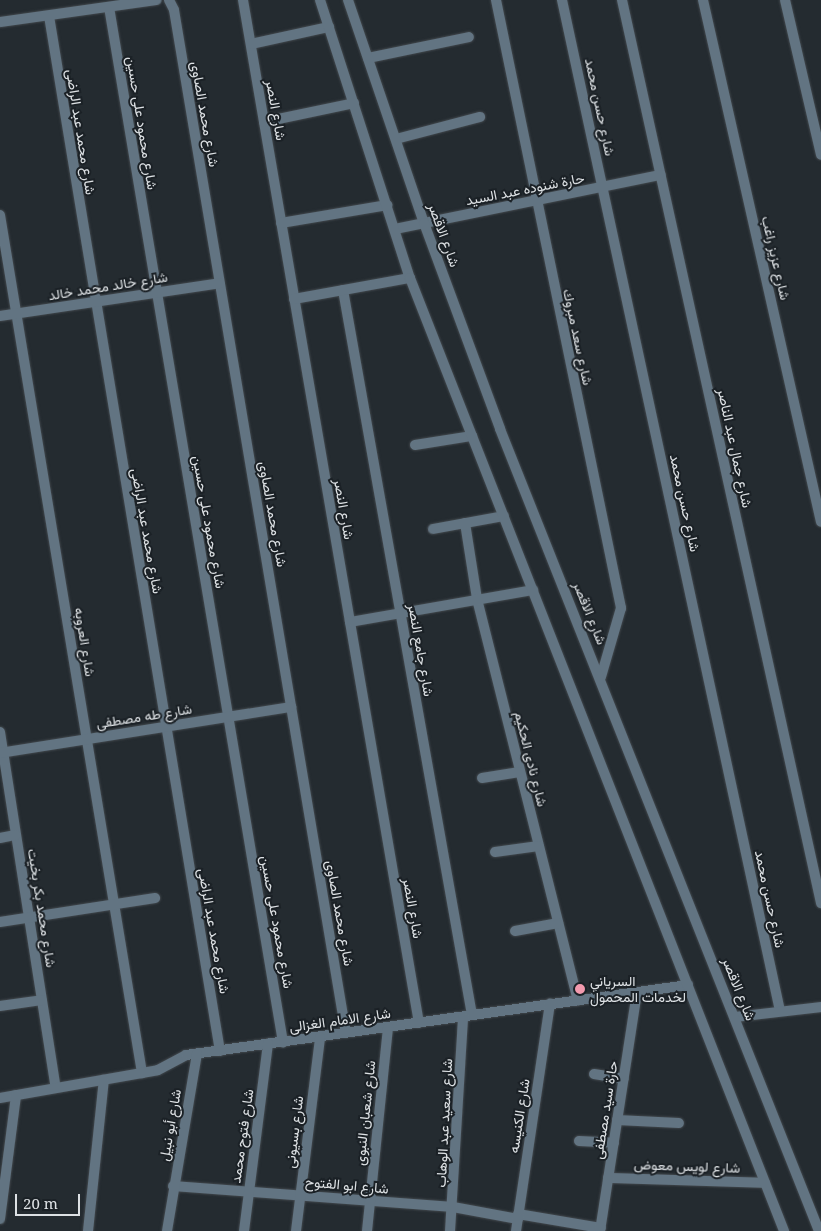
<!DOCTYPE html>
<meta charset="utf-8">
<style>
body{margin:0}
#map{position:relative;width:821px;height:1231px;overflow:hidden;background:#242b30;font-family:"Noto Serif",Vazirmatn,serif}
div>[style]{position:absolute}
[style*='--x']{left:calc(var(--x)*1px);top:calc(var(--y)*1px);width:calc(var(--w)*1px);rotate:calc(var(--a)*1deg)}
.roads{filter:drop-shadow(0 0 1px #42484d) drop-shadow(0 0 1px #42484d)}
.minor>*{height:10px;margin:-5px;padding:0 5px;transform-origin:5px;border-radius:5px;background:#627482}
.tertiary>*{height:10px;margin:-5px;padding:0 5px;transform-origin:5px;border-radius:5px;background:#627482}
.dots>*{width:14px;height:14px;translate:-50% -50%;box-sizing:border-box;border:2px solid #1b2126;border-radius:50%}
span{translate:-50% -50%;white-space:nowrap;text-align:center;line-height:1.15;-webkit-text-stroke:4px #1b2126;paint-order:stroke}
.street-label{font-size:14px;color:#dde1e4}
.poi-label{font-size:14px;color:#dde1e4}
.left{translate:0 -50%;text-align:left}
.scale{position:absolute;left:15px;top:1194px;width:65px;height:22px;box-sizing:border-box;border:2px solid #dde1e4;border-top:0;padding-left:6px;font-size:15px;line-height:18px;white-space:nowrap;color:#dde1e4;-webkit-text-stroke:4px #1b2126;paint-order:stroke}
</style>
<div id="map">
<div class="roads">
<div class="minor">
<i style="--x:169;--y:0;--w:11;--a:63"></i>
<i style="--x:174;--y:10;--w:1037;--a:80.46"></i>
<i style="--x:243;--y:0;--w:1038;--a:80.24"></i>
<i style="--x:496;--y:0;--w:621;--a:78.38"></i>
<i style="--x:621;--y:608;--w:72;--a:106.2"></i>
<i style="--x:562;--y:0;--w:1034;--a:77.83"></i>
<i style="--x:622;--y:0;--w:925;--a:77.57"></i>
<i style="--x:703;--y:0;--w:535;--a:77.26"></i>
<i style="--x:785;--y:0;--w:159;--a:76.9"></i>
<i style="--x:109;--y:7;--w:1050;--a:80.46"></i>
<i style="--x:49;--y:16;--w:1049;--a:80.62"></i>
<i style="--x:0;--y:22;--w:158;--a:-8"></i>
<i style="--x:251;--y:44;--w:80;--a:-12.3"></i>
<i style="--x:368;--y:58;--w:103;--a:-11.7"></i>
<i style="--x:264;--y:122;--w:92;--a:-11.9"></i>
<i style="--x:396;--y:139;--w:87;--a:-14.7"></i>
<i style="--x:0;--y:215;--w:870;--a:80.6"></i>
<i style="--x:281;--y:223;--w:108;--a:-9.6"></i>
<i style="--x:395;--y:229;--w:271;--a:-11.5"></i>
<i style="--x:343;--y:290;--w:736;--a:79.91"></i>
<i style="--x:294;--y:299;--w:118;--a:-10.3"></i>
<i style="--x:0;--y:316;--w:222;--a:-8.5"></i>
<i style="--x:415;--y:445;--w:58;--a:-9"></i>
<i style="--x:465;--y:523;--w:77;--a:81"></i>
<i style="--x:477;--y:599;--w:414;--a:75.9"></i>
<i style="--x:433;--y:529;--w:72;--a:-10.4"></i>
<i style="--x:350;--y:622;--w:186;--a:-9.9"></i>
<i style="--x:0;--y:732;--w:360;--a:81.1"></i>
<i style="--x:0;--y:753;--w:295;--a:-9"></i>
<i style="--x:482;--y:778;--w:38;--a:-9"></i>
<i style="--x:0;--y:838;--w:16;--a:-11"></i>
<i style="--x:495;--y:852;--w:44;--a:-7.8"></i>
<i style="--x:0;--y:922;--w:157;--a:-8.8"></i>
<i style="--x:515;--y:931;--w:44;--a:-10.5"></i>
<i style="--x:0;--y:1006;--w:42;--a:-8.1"></i>
<i style="--x:735;--y:1017;--w:87;--a:-6.6"></i>
<i style="--x:594;--y:1074;--w:30;--a:9"></i>
<i style="--x:0;--y:1098;--w:160;--a:-10"></i>
<i style="--x:158;--y:1070;--w:32;--a:-28"></i>
<i style="--x:186;--y:1055;--w:507;--a:-7.94"></i>
<i style="--x:617;--y:1120;--w:62;--a:2.8"></i>
<i style="--x:579;--y:1141;--w:35;--a:3"></i>
<i style="--x:608;--y:1178;--w:157;--a:1.8"></i>
<i style="--x:173;--y:1186;--w:281;--a:4.3"></i>
<i style="--x:453;--y:1207;--w:66;--a:10.5"></i>
<i style="--x:518;--y:1214;--w:84;--a:9.6"></i>
<i style="--x:0;--y:1219;--w:125;--a:-82.6"></i>
<i style="--x:88;--y:1231;--w:152;--a:-84"></i>
<i style="--x:167;--y:1231;--w:180;--a:-80.4"></i>
<i style="--x:244;--y:1231;--w:189;--a:-82.7"></i>
<i style="--x:296;--y:1231;--w:195;--a:-82.9"></i>
<i style="--x:367;--y:1231;--w:205;--a:-84.1"></i>
<i style="--x:450;--y:1231;--w:214;--a:-86.5"></i>
<i style="--x:516;--y:1231;--w:230;--a:-81.5"></i>
<i style="--x:600;--y:1231;--w:242;--a:-81.2"></i>
</div>
<div class="tertiary">
<i style="--x:320;--y:0;--w:292;--a:72.1"></i>
<i style="--x:410;--y:278;--w:1024;--a:68.57"></i>
<i style="--x:348;--y:0;--w:236;--a:71.2"></i>
<i style="--x:424;--y:223;--w:220;--a:69.7"></i>
<i style="--x:500;--y:429;--w:863;--a:68.31"></i>
</div>
</div>
<div class="dots">
<i style="left:580px;top:989px;background:#f29aae"></i>
</div>
<div class="street-label">
<span style="left:600px;top:107px;rotate:78deg">شارع حسن محمد</span>
<span style="left:276px;top:110px;rotate:80deg">شارع النصر</span>
<span style="left:205px;top:114px;rotate:80deg">شارع محمد الصاوى</span>
<span style="left:142px;top:123px;rotate:81deg">شارع محمود على حسين</span>
<span style="left:81px;top:132px;rotate:81deg">شارع محمد عبد الراضى</span>
<span style="left:525px;top:189px;rotate:-11deg">حارة شنوده عبد السيد</span>
<span style="left:444px;top:235px;rotate:70deg">شارع الاقصر</span>
<span style="left:776px;top:258px;rotate:77deg">شارع عزيز راغب</span>
<span style="left:108px;top:286px;rotate:-9deg">شارع خالد محمد خالد</span>
<span style="left:578px;top:337px;rotate:78deg">شارع سعد مبروك</span>
<span style="left:735px;top:448px;rotate:78deg">شارع جمال عبد الناصر</span>
<span style="left:685px;top:503px;rotate:78deg">شارع حسن محمد</span>
<span style="left:344px;top:509px;rotate:80deg">شارع النصر</span>
<span style="left:273px;top:514px;rotate:80deg">شارع محمد الصاوى</span>
<span style="left:209px;top:522px;rotate:80deg">شارع محمود على حسين</span>
<span style="left:147px;top:531px;rotate:80deg">شارع محمد عبد الراضى</span>
<span style="left:590px;top:613px;rotate:68deg">شارع الاقصر</span>
<span style="left:85px;top:642px;rotate:81deg">شارع العروبه</span>
<span style="left:421px;top:650px;rotate:80deg">شارع جامع النصر</span>
<span style="left:144px;top:716px;rotate:-9deg">شارع طه مصطفى</span>
<span style="left:531px;top:759px;rotate:76deg">شارع نادى الحكيم</span>
<span style="left:770px;top:899px;rotate:78deg">شارع حسن محمد</span>
<span style="left:42px;top:908px;rotate:81deg">شارع محمد بكر بخيت</span>
<span style="left:413px;top:908px;rotate:80deg">شارع النصر</span>
<span style="left:340px;top:913px;rotate:80deg">شارع محمد الصاوى</span>
<span style="left:277px;top:922px;rotate:80deg">شارع محمود على حسين</span>
<span style="left:214px;top:931px;rotate:80deg">شارع محمد عبد الراضى</span>
<span style="left:739px;top:989px;rotate:68deg">شارع الاقصر</span>
<span style="left:340px;top:1020px;rotate:-8deg">شارع الامام الغزالى</span>
<span style="left:605px;top:1110px;rotate:-81deg">حارة سيد مصطفى</span>
<span style="left:365px;top:1113px;rotate:-84deg">شارع شعبان النبوى</span>
<span style="left:519px;top:1116px;rotate:-81deg">شارع الكنيسه</span>
<span style="left:444px;top:1123px;rotate:-87deg">شارع سعيد عبد الوهاب</span>
<span style="left:170px;top:1125px;rotate:-80deg">شارع أبو نبيل</span>
<span style="left:294px;top:1132px;rotate:-83deg">شارع بسيونى</span>
<span style="left:242px;top:1136px;rotate:-82deg">شارع فتوح محمد</span>
<span style="left:687px;top:1166px;rotate:2deg">شارع لويس معوض</span>
<span style="left:347px;top:1185px;rotate:5deg">شارع ابو الفتوح</span>
</div>
<div class="poi-label">
<span class="left" style="left:590px;top:989px">السرياني<br>لخدمات المحمول</span>
</div>
<div class="scale">20 m</div>
</div>
